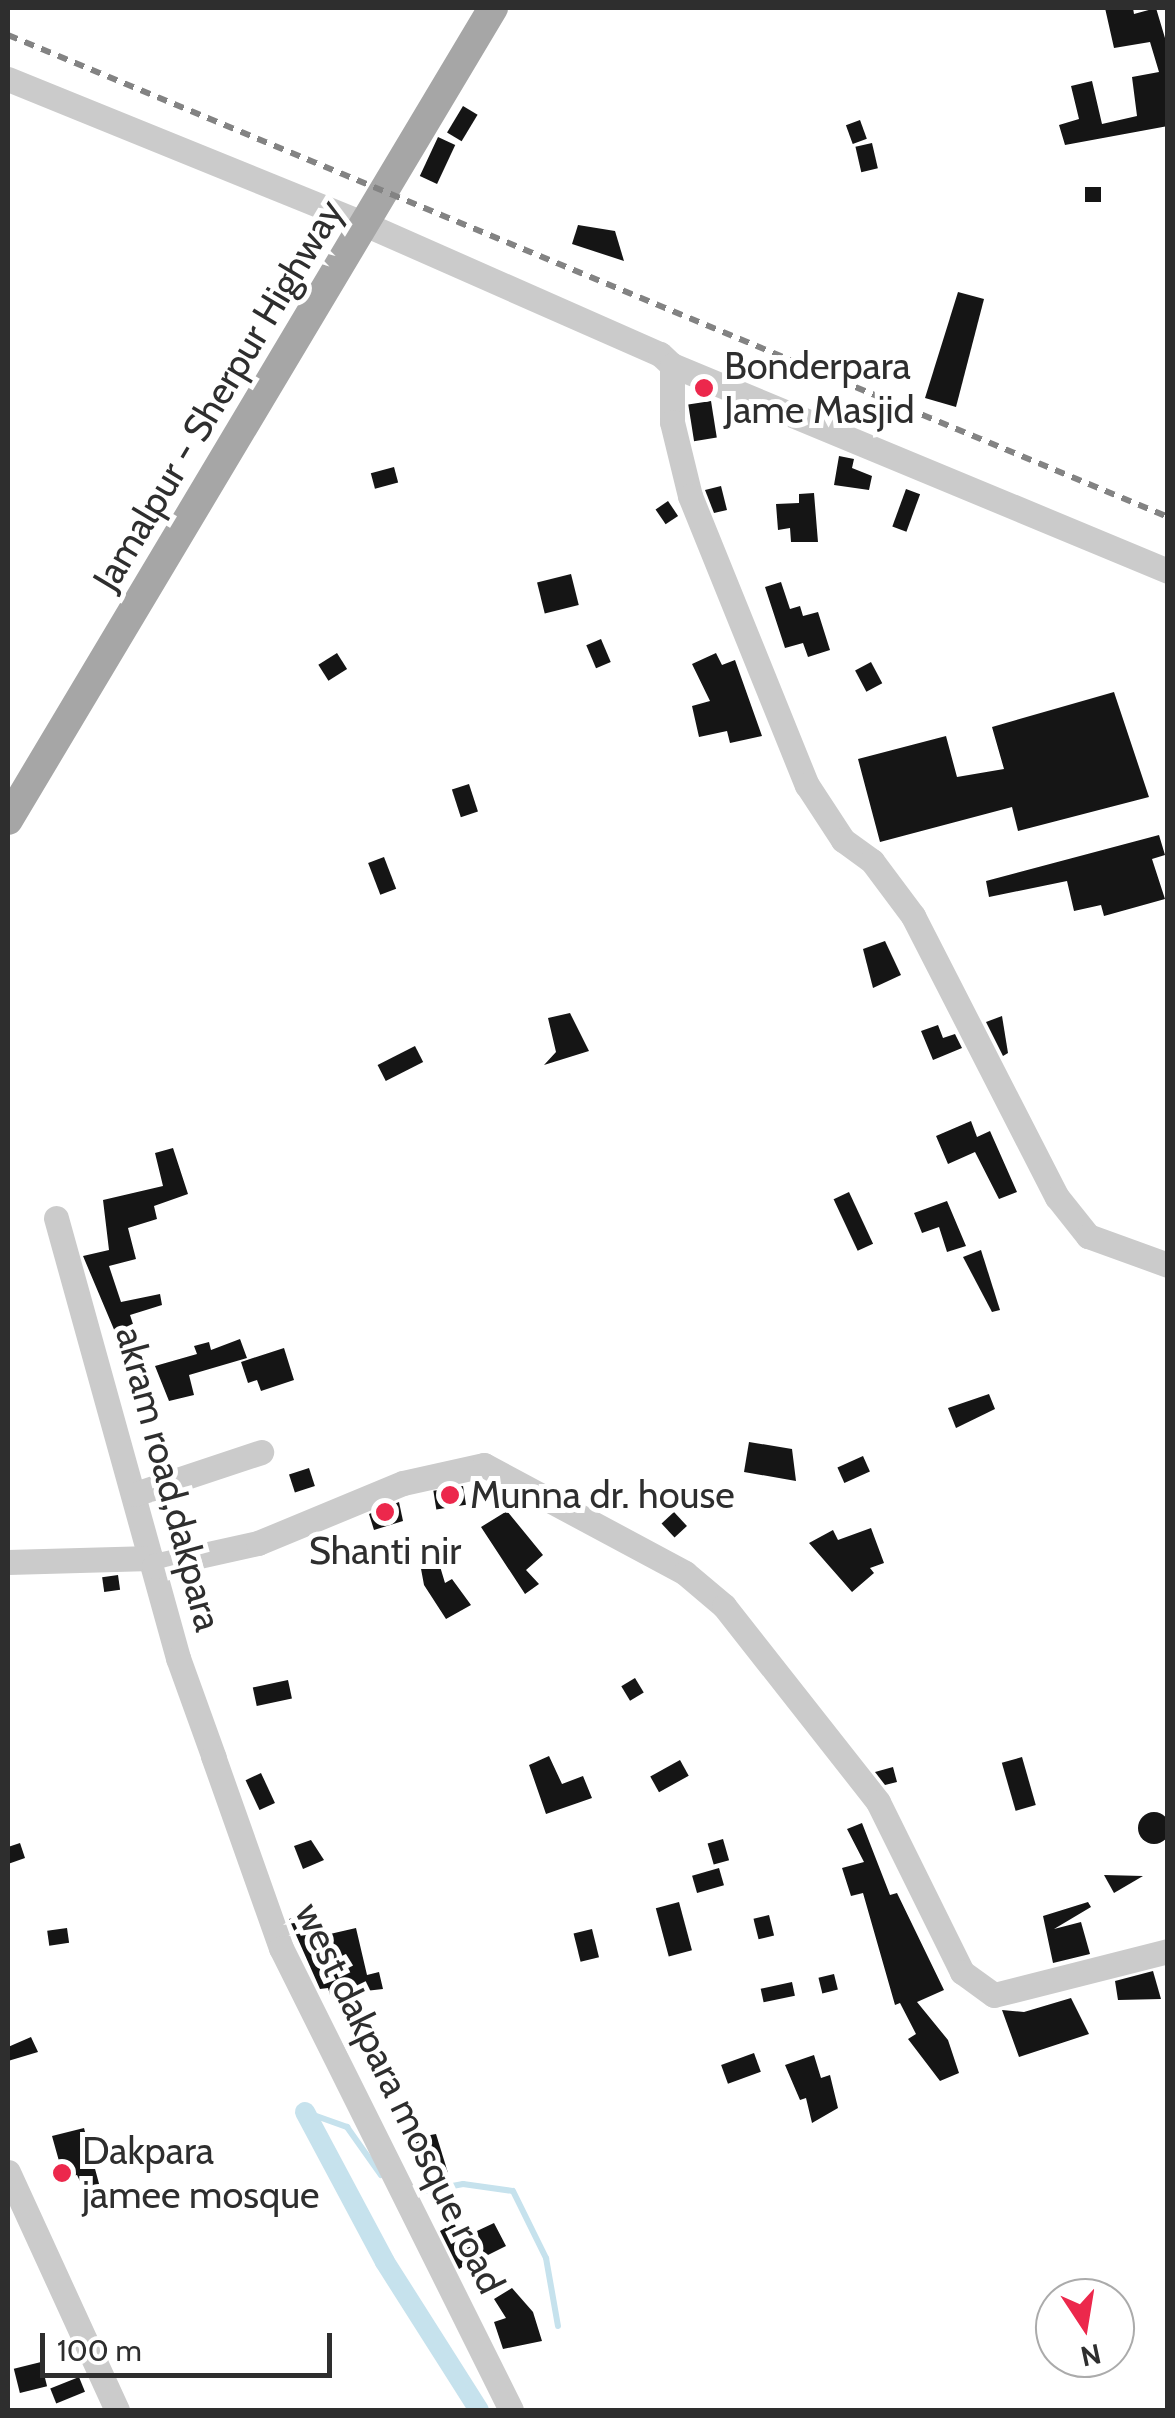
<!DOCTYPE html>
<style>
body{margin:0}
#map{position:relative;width:1175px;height:2418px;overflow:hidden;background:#fff;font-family:Cabin,sans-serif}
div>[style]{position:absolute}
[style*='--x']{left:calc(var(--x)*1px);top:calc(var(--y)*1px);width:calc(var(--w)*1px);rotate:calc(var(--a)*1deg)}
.stream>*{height:6px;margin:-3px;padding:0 3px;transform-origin:3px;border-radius:3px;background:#c6e2ed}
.canal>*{height:20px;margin:-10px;padding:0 10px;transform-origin:10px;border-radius:10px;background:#c6e2ed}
.building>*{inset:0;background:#151515;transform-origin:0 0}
.round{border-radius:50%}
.minor>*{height:25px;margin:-12.5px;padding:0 12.5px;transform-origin:12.5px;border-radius:12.5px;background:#cbcbcb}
.major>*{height:30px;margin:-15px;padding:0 15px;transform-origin:15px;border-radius:15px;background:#a6a6a6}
.rail>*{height:6px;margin-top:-3px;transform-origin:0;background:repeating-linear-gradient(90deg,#838383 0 10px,transparent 0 18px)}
.dots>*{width:28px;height:28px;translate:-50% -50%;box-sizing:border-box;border:5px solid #fff;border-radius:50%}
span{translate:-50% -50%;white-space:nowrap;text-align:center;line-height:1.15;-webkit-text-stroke:10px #fff;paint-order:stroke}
.poi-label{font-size:38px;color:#2e2e2e}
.left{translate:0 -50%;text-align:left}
.street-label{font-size:38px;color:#2e2e2e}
.frame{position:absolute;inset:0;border:10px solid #2e2e2e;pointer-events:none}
.north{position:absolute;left:1035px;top:2278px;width:100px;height:100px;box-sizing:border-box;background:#fff;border:2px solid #ababab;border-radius:50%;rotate:168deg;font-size:28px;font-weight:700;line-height:40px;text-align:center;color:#2e2e2e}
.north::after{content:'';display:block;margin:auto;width:35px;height:45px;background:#ec284c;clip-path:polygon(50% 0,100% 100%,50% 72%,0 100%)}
.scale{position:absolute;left:40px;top:2333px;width:292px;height:45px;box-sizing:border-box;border:5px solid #2e2e2e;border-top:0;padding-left:12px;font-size:30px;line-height:35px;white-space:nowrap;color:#2e2e2e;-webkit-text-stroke:8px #fff;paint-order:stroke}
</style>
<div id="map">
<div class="stream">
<i style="--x:305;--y:2112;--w:45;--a:19.7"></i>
<i style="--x:347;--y:2127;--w:59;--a:54.7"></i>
<i style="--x:414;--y:2193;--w:50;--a:-10.4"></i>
<i style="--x:463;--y:2184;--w:50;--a:8"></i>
<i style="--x:513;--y:2191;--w:75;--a:63.8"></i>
<i style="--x:546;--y:2258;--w:69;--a:80"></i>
</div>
<div class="canal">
<i style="--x:305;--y:2112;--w:170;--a:61.9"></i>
<i style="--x:385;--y:2262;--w:175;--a:57.6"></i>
</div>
<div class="building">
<i style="clip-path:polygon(1105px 8px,1133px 8px,1134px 14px,1156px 8px,1168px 48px,1168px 126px,1065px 145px,1059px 125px,1079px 119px,1071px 86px,1092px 81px,1102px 124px,1137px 116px,1132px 77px,1159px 72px,1150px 42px,1114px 48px)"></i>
<i style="left:463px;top:106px;width:17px;height:31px;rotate:31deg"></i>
<i style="left:860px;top:120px;width:20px;height:15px;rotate:70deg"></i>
<i style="left:438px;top:137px;width:19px;height:43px;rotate:25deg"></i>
<i style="left:872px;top:143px;width:26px;height:17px;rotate:77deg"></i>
<i style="left:1085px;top:187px;width:16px;height:15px"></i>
<i style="clip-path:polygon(578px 225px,615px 231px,624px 261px,572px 244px)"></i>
<i style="clip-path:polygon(958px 292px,984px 299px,956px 407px,925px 398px)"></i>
<i style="left:711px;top:401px;width:37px;height:23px;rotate:81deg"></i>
<i style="clip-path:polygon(839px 456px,854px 459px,852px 468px,872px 476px,869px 490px,834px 485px)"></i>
<i style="left:394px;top:467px;width:16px;height:24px;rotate:75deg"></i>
<i style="clip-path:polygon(721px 486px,727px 510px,714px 513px,705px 490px)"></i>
<i style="left:906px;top:489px;width:15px;height:40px;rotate:20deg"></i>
<i style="clip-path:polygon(814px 493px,818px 542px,791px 542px,790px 528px,778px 530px,776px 504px,799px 503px,799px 494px)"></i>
<i style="left:668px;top:501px;width:18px;height:15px;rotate:56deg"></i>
<i style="left:571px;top:574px;width:32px;height:35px;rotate:76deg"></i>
<i style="clip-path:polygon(781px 582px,790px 609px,800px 606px,803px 616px,818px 612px,830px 650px,808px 657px,803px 643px,785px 648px,765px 587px)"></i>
<i style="left:601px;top:639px;width:25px;height:16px;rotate:67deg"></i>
<i style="left:337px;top:653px;width:19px;height:22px;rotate:58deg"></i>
<i style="clip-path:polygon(716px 653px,722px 665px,735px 660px,762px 736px,730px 743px,727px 731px,699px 737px,692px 706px,710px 701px,692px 664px)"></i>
<i style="left:871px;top:662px;width:24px;height:18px;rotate:62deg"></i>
<i style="clip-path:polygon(1114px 692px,1149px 797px,1018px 831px,1012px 807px,880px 842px,858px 759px,946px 736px,957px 777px,1004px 769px,992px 727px)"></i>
<i style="left:469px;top:784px;width:29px;height:18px;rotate:72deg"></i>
<i style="clip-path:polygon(1159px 835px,1165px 855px,1152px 859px,1165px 899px,1104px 916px,1101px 905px,1074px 911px,1067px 881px,989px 897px,986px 881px)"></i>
<i style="left:384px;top:857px;width:34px;height:17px;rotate:69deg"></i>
<i style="clip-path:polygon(885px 941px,901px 975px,873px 988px,863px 949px)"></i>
<i style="clip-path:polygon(570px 1013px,589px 1051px,544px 1065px,556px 1052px,548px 1018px)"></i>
<i style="clip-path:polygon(1002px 1016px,1008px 1053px,1003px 1056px,986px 1022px)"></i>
<i style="clip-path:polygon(938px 1025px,943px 1038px,955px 1034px,962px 1048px,933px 1060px,921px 1031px)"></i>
<i style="left:415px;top:1046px;width:18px;height:42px;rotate:63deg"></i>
<i style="clip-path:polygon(971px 1121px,977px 1137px,990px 1131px,1017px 1192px,999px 1199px,975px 1152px,948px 1164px,936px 1136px)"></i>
<i style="clip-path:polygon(173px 1148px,188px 1194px,154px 1206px,157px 1219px,128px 1228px,136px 1259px,109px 1266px,121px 1302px,160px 1294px,162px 1305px,130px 1315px,136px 1333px,118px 1339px,83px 1256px,109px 1250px,103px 1200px,163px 1186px,155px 1153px)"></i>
<i style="left:849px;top:1192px;width:57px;height:17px;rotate:65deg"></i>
<i style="clip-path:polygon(947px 1201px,966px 1246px,947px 1252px,939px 1227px,922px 1233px,914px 1213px)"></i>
<i style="clip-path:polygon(981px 1250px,1000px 1310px,992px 1312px,963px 1257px)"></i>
<i style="clip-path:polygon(240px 1339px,247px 1358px,189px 1375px,194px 1395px,169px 1401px,155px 1366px,197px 1354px,194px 1346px,209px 1342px,211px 1350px)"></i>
<i style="clip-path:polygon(284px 1348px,294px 1380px,261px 1391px,257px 1380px,248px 1383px,241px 1362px)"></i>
<i style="clip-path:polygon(989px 1394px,995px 1409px,956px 1428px,948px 1408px)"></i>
<i style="clip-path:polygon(749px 1442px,792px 1449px,796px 1481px,744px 1472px)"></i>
<i style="left:863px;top:1456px;width:17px;height:28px;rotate:66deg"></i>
<i style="left:309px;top:1468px;width:19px;height:21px;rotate:72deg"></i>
<i style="left:463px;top:1486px;width:19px;height:30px;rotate:81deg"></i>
<i style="clip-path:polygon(399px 1502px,403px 1521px,374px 1530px,369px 1514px)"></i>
<i style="clip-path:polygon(507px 1511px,543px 1555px,526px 1570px,539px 1584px,525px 1594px,481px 1527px)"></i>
<i style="left:674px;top:1512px;width:19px;height:17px;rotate:47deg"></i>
<i style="clip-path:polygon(871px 1528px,884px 1563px,870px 1568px,874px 1573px,852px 1592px,809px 1543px,833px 1530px,838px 1540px)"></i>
<i style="clip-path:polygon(436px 1553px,445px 1583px,452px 1579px,471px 1605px,446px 1619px,424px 1585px,419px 1558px)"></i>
<i style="left:118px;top:1575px;width:15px;height:16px;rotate:82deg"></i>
<i style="left:635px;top:1678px;width:17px;height:16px;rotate:59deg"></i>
<i style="left:288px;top:1680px;width:19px;height:36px;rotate:78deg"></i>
<i style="clip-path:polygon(549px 1756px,562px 1784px,583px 1776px,592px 1798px,546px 1814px,529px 1765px)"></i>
<i style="left:1022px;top:1757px;width:50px;height:21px;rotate:74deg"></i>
<i style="left:680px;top:1760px;width:18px;height:34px;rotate:61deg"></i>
<i style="clip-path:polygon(893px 1767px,897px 1782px,885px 1785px,875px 1772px)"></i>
<i style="left:261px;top:1773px;width:33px;height:17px;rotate:65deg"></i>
<i class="round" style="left:1138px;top:1812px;width:32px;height:32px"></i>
<i style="clip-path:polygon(862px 1823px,890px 1895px,897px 1893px,944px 1990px,917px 2002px,948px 2040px,959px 2073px,940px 2081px,908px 2039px,916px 2034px,900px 2003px,895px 2005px,863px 1893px,851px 1896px,842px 1868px,864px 1862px,847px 1829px)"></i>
<i style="left:723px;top:1839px;width:22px;height:16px;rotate:74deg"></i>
<i style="clip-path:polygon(311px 1840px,324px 1860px,303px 1869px,294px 1846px)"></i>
<i style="clip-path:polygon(20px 1843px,25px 1858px,8px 1864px,8px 1847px)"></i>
<i style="left:719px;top:1868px;width:18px;height:28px;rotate:74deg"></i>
<i style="clip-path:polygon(1104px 1875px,1143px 1876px,1114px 1893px)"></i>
<i style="left:679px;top:1902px;width:50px;height:24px;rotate:75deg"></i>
<i style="clip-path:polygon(1088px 1902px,1091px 1907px,1054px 1929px,1081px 1922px,1090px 1954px,1053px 1963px,1043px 1916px)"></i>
<i style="clip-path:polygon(317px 1911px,330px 1934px,356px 1928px,367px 1975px,379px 1972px,383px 1989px,330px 1995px,328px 1988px,320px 1989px,289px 1919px)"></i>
<i style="left:769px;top:1915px;width:21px;height:16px;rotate:76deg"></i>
<i style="left:67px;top:1928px;width:15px;height:20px;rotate:82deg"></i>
<i style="left:592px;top:1929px;width:29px;height:19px;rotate:76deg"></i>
<i style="clip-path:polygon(1153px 1971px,1161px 1999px,1118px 2000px,1115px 1981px)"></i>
<i style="left:834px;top:1974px;width:16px;height:16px;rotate:76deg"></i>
<i style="left:792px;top:1982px;width:14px;height:32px;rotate:78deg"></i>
<i style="clip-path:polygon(1071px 1998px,1089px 2034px,1019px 2057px,1002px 2010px,1024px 2012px)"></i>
<i style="clip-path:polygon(31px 2037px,38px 2052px,8px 2061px,8px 2047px)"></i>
<i style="left:754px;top:2053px;width:20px;height:35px;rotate:70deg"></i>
<i style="clip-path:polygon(814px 2055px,821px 2078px,830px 2075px,838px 2108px,812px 2123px,806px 2098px,800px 2100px,785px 2065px)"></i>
<i style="clip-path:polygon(84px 2128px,101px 2191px,88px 2198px,77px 2175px,64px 2179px,52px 2136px)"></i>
<i style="clip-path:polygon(436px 2134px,448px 2173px,423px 2178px,414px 2138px)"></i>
<i style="clip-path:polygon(454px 2223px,462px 2238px,494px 2223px,506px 2246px,482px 2258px,494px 2286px,479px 2292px,467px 2264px,459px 2269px,440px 2231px)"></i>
<i style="clip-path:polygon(512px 2288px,533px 2312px,542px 2341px,503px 2349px,494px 2322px,506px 2318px,494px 2299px)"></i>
<i style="left:41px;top:2362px;width:25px;height:28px;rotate:76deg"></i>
<i style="left:79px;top:2377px;width:16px;height:31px;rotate:68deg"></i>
</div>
<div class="minor">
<i style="--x:8;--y:79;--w:388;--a:22.1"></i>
<i style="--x:367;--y:225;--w:320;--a:23.8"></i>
<i style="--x:660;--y:354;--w:16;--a:43"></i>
<i style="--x:672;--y:365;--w:537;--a:22.55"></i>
<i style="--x:672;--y:365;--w:57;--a:90"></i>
<i style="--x:672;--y:422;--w:76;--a:76.3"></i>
<i style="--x:690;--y:496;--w:312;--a:68"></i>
<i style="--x:807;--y:785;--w:66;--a:56.8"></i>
<i style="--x:843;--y:840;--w:36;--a:36"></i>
<i style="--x:872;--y:861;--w:69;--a:53.3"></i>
<i style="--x:913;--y:916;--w:316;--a:62.9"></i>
<i style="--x:1057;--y:1197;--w:50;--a:51.5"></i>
<i style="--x:1088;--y:1236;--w:85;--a:19.9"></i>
<i style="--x:56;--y:1218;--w:457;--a:74.5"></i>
<i style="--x:178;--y:1658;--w:106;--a:70.2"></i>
<i style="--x:135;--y:1494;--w:133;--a:-18.4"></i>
<i style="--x:8;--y:1562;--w:143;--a:-1.6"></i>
<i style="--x:154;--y:1566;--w:107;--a:-12.5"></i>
<i style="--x:258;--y:1543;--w:157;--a:-22.5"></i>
<i style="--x:403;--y:1483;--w:83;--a:-12.5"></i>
<i style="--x:484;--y:1465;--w:228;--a:28.2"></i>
<i style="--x:685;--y:1573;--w:51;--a:40.2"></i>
<i style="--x:724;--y:1606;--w:249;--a:51.8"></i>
<i style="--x:878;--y:1802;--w:190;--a:63.7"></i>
<i style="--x:962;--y:1972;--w:39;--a:36"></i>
<i style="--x:994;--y:1995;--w:179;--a:-14.2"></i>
<i style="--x:213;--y:1756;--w:204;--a:70.5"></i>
<i style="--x:281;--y:1948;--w:516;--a:63.53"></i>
<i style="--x:8;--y:2172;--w:262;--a:65.4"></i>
</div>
<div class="major">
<i style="--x:8;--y:820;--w:946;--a:-59.15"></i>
</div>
<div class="rail">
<i style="--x:8;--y:35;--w:1256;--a:22.56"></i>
</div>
<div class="dots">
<i style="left:704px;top:388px;background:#ec284c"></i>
<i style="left:450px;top:1495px;background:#ec284c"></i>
<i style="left:385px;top:1512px;background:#ec284c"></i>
<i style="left:62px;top:2173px;background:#ec284c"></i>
</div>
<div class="poi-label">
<span class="left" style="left:724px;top:388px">Bonderpara<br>Jame Masjid</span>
<span class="left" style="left:470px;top:1495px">Munna dr. house</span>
<span style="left:385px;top:1551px">Shanti nir</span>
<span class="left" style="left:82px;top:2173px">Dakpara<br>jamee mosque</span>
</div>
<div class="street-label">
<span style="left:218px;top:395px;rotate:-59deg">Jamalpur - Sherpur Highway</span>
<span style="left:169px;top:1479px;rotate:75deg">akram road,dakpara</span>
<span style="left:400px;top:2098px;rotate:64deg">west dakpara mosque road</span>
</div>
<div class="frame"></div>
<div class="north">N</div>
<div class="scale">100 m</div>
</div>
